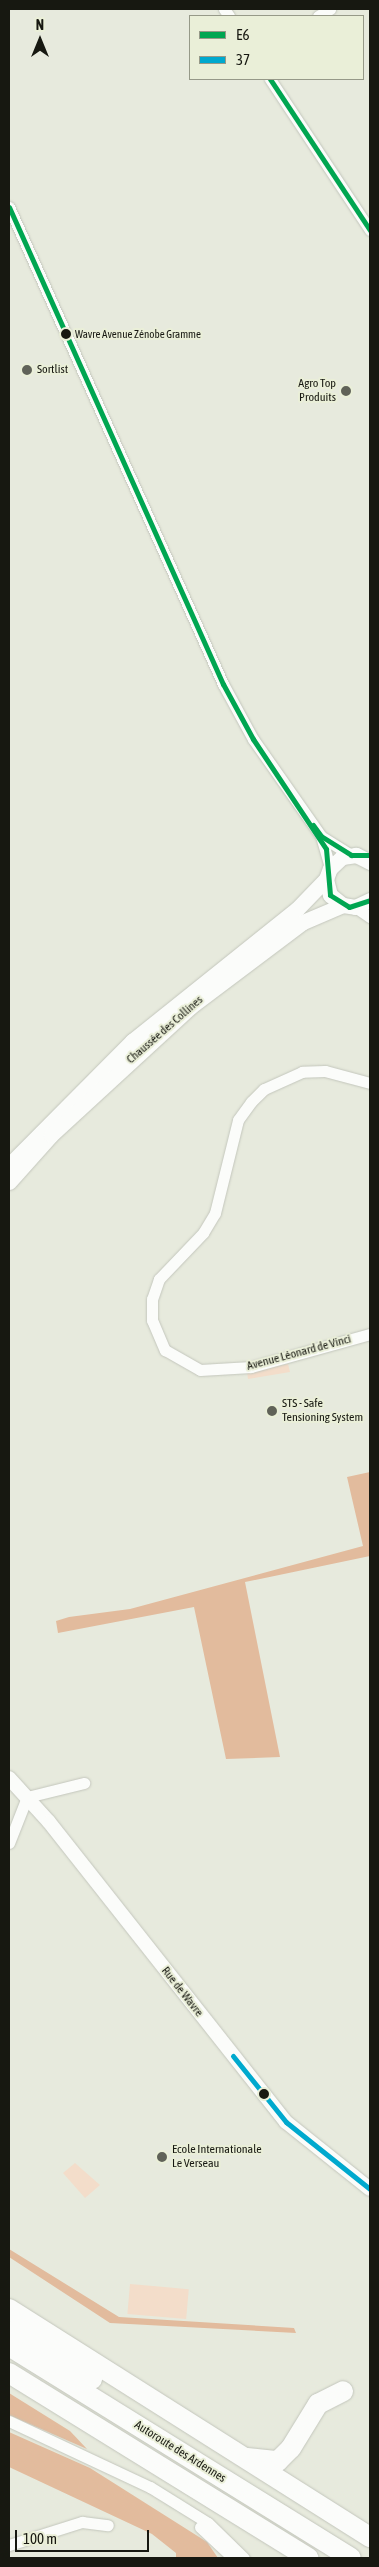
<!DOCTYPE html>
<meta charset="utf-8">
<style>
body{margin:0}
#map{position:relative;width:379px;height:2567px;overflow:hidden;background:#e7eadd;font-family:"Asap Condensed",sans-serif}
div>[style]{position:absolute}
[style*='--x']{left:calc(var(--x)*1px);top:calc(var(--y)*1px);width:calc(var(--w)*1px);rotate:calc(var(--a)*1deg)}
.green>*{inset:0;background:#f3ddca;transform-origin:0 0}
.forest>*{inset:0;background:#e2bb9d}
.roads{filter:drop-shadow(0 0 1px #c3c6bc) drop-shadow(0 0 1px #c3c6bc)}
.minor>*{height:11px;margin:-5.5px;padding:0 5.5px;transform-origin:5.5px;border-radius:5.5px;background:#fbfcfa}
.tertiary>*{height:14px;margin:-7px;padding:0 7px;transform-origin:7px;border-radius:7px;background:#fbfcfa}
.secondary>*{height:15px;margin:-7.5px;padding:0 7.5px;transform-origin:7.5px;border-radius:7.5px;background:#fbfcfa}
.motorway>*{height:20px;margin:-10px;padding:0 10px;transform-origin:10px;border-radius:10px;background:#fbfcfa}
.bus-1>*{height:5px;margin:-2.5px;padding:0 2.5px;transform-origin:2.5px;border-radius:2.5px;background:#00a651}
.bus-2>*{height:5px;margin:-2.5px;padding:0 2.5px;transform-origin:2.5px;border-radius:2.5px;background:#00a9ce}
.dots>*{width:14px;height:14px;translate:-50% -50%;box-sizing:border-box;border:2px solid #eaefd8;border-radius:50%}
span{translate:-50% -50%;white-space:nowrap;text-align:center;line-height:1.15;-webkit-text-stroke:4px #eaefd8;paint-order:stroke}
.bus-label{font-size:11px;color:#171811}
.left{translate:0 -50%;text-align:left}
.poi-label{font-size:12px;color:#171811}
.right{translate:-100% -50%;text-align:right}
.street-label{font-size:12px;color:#171811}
.frame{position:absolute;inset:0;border:10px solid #171811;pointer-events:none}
.legend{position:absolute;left:189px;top:15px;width:175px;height:65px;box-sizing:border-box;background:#eaefd8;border:1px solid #969988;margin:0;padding:6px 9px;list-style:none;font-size:15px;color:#171811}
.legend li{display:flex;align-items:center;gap:10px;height:25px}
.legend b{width:25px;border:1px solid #969988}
.north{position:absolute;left:15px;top:15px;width:50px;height:50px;-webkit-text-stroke:4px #eaefd8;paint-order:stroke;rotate:0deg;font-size:14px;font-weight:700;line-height:20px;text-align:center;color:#171811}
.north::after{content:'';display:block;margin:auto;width:18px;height:22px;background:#171811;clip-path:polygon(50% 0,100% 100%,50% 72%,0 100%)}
.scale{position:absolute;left:15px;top:2530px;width:134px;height:22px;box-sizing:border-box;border:2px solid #171811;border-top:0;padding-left:6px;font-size:15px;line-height:18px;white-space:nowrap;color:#171811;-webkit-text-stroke:4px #eaefd8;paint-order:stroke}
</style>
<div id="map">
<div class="green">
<i style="clip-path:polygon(288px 1364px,290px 1372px,248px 1379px,247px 1372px)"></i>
<i style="clip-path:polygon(75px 2163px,100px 2185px,85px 2198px,63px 2173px)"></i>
<i style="left:130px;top:2284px;width:59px;height:30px;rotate:5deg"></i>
</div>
<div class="forest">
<i style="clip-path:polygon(370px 1472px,370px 1556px,245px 1582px,280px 1757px,226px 1759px,194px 1607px,58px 1633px,56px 1621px,69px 1617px,130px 1609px,363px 1546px,347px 1477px)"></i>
<i style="clip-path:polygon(9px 2249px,119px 2317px,294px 2328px,296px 2333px,110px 2323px,9px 2257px)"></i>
<i style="clip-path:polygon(9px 2393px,70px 2431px,87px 2449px,9px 2415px)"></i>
<i style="clip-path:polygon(9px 2432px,90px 2468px,207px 2542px,218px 2558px,176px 2558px,176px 2553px,152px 2534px,9px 2467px)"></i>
</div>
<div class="roads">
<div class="minor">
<i style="--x:224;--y:9;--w:9;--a:54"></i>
<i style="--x:318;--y:16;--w:14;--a:-30"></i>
<i style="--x:270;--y:79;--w:181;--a:56.5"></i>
<i style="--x:9;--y:207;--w:523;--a:65.84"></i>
<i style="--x:223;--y:684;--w:63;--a:61.4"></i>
<i style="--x:253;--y:739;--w:118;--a:55"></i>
<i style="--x:321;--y:836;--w:33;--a:74"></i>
<i style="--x:322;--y:837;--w:34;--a:32"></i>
<i style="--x:355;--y:907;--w:18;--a:34"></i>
<i style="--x:370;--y:1083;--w:47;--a:-165.1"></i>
<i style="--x:325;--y:1071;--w:23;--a:178"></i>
<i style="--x:302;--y:1072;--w:42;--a:155.9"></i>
<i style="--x:264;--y:1089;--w:18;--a:135"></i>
<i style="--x:251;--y:1102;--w:22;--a:126"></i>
<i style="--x:238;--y:1120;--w:96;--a:103.9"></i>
<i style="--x:215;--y:1213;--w:23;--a:121"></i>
<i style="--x:203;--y:1233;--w:64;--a:133.7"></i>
<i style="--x:159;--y:1279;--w:21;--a:109"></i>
<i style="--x:152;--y:1299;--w:21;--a:90"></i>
<i style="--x:152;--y:1320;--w:33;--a:67"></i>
<i style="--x:165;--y:1350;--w:40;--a:29.7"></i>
<i style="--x:200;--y:1370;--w:51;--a:-3.4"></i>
<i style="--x:251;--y:1367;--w:123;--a:-15.5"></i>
<i style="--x:9;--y:1843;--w:49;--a:-68.6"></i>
<i style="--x:27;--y:1797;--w:59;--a:-13.8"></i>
<i style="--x:9;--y:2421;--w:156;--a:25.1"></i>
<i style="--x:150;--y:2487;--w:68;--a:31.8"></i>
<i style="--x:208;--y:2523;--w:50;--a:44.2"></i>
<i style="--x:200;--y:2527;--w:45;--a:43.2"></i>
<i style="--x:9;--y:2545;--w:77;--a:-17.5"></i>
<i style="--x:82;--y:2522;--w:26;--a:7"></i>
</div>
<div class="tertiary">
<i style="--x:9;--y:1778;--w:59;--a:47.7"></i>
<i style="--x:49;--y:1822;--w:382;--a:51.7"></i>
<i style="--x:286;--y:2122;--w:107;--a:38.6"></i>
</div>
<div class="secondary">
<i style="--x:370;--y:862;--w:16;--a:-153"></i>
<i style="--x:356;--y:855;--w:14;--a:172"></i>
<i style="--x:342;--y:857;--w:16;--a:137"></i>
<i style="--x:330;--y:868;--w:12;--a:110"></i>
<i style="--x:326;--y:879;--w:16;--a:76"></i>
<i style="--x:330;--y:895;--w:16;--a:38"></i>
<i style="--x:343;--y:905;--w:12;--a:9"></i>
<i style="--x:355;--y:907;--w:17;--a:-25"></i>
<i style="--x:9;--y:1165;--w:175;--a:-45.2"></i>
<i style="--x:132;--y:1041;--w:211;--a:-38.7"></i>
<i style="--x:297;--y:909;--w:42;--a:-46"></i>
<i style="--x:9;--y:1182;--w:63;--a:-48.2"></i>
<i style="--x:51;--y:1135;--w:189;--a:-42.6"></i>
<i style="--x:190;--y:1007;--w:141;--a:-37"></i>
<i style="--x:303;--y:922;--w:43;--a:-23"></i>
</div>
<div class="motorway">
<i style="--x:9;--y:2309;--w:427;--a:32.3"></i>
<i style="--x:9;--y:2331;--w:96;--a:30"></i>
<i style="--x:9;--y:2346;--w:402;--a:31.8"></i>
<i style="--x:9;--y:2373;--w:352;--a:31.7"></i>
<i style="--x:247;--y:2458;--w:31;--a:6"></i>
<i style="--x:278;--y:2461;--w:18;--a:-45"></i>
<i style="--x:291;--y:2448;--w:52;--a:-58.5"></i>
<i style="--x:318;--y:2404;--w:28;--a:-27"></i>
</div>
</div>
<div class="bus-1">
<i style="--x:270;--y:79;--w:181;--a:56.5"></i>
<i style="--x:9;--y:207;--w:523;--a:65.84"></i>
<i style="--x:223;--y:684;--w:63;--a:61.4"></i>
<i style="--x:253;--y:739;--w:132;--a:56.4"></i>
<i style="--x:326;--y:849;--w:46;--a:85"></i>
<i style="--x:330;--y:895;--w:22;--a:32"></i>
<i style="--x:349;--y:907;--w:22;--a:-18"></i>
<i style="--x:313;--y:825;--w:14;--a:54"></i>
<i style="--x:321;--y:836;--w:36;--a:32"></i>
<i style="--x:351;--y:855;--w:19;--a:0"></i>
</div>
<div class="bus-2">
<i style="--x:233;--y:2056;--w:85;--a:51.2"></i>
<i style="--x:286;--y:2122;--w:107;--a:38.6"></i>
</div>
<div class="dots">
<i style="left:66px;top:334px;background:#171811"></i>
<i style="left:27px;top:370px;background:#606258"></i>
<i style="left:346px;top:391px;background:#606258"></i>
<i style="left:272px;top:1411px;background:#606258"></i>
<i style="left:264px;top:2094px;background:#171811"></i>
<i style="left:162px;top:2157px;background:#606258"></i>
</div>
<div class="bus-label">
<span class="left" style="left:75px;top:334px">Wavre Avenue Zénobe Gramme</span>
</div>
<div class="poi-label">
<span class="left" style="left:37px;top:370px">Sortlist</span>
<span class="right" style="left:336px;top:391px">Agro Top<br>Produits</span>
<span class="left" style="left:282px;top:1411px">STS - Safe<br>Tensioning System</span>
<span class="left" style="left:172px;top:2157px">Ecole Internationale<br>Le Verseau</span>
</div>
<div class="street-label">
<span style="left:165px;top:1030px;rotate:-41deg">Chaussée des Collines</span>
<span style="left:299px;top:1353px;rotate:-15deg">Avenue Léonard de Vinci</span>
<span style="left:182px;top:1992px;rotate:52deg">Rue de Wavre</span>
<span style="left:180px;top:2452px;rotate:32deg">Autoroute des Ardennes</span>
</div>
<div class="frame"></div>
<ul class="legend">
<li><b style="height:6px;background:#00a651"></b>E6</li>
<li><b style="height:6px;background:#00a9ce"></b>37</li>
</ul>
<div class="north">N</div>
<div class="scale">100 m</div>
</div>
